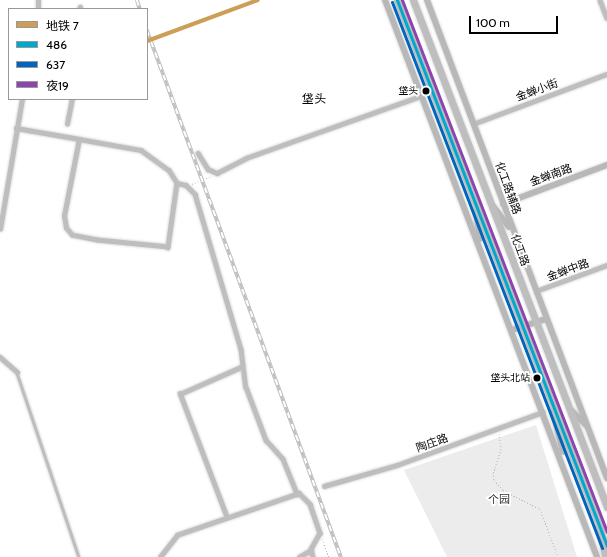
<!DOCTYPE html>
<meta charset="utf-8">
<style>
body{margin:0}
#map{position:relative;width:607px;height:557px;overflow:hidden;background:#fff;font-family:Cabin,"Noto Sans SC",sans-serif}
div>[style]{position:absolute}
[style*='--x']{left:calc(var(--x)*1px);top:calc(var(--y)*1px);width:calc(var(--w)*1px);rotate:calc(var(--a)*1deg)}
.green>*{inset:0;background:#ececec}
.path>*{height:1px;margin-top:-0.5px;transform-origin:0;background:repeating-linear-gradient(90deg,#b9b9b9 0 1px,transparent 0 3px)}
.roads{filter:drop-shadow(0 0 1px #dbdbdb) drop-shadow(0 0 1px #dbdbdb)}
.lane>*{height:2.5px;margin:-1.25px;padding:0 1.25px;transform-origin:1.25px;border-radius:1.25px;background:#bebebe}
.street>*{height:4.5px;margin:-2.25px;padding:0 2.25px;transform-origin:2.25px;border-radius:2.25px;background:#bebebe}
.secondary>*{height:6px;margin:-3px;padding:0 3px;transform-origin:3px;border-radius:3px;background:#b8b8b8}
.primary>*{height:7px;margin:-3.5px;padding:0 3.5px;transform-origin:3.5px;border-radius:3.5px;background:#bebebe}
.highway>*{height:8px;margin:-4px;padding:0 4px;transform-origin:4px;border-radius:4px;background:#bebebe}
.rail>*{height:3.5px;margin-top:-1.75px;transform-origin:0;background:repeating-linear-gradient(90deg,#fff 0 6px,#bebebe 0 12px);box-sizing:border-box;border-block:1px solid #bebebe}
.bus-1>*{height:3px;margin:-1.5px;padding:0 1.5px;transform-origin:1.5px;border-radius:1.5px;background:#00a9ce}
.bus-2>*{height:3px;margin:-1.5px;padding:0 1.5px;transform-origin:1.5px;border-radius:1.5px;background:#0065bd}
.bus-3>*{height:3px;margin:-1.5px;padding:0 1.5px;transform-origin:1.5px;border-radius:1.5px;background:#8e44ad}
.metro-1>*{height:4px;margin:-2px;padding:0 2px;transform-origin:2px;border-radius:2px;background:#cc9e58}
.dots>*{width:11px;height:11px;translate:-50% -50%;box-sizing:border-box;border:2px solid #fff;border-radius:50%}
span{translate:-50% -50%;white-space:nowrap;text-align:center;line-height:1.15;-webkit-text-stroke:3.5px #fff;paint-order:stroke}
.bus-label{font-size:10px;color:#000}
.right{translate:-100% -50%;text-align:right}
.street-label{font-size:11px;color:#000}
.park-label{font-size:11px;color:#333}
.neighbourhood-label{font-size:12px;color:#000}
.legend{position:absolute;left:8px;top:8px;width:140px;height:92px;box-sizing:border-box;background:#fff;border:1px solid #999;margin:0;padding:5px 7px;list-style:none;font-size:12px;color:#000}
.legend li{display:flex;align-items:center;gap:8px;height:20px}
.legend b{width:20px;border:1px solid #999}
.scale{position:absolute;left:469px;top:16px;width:89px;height:18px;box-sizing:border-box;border:2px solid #000;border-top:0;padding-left:5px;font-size:12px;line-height:14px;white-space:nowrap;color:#000;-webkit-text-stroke:3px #fff;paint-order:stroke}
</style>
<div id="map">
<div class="green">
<i style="clip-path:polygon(536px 425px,577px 557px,447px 557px,404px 470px)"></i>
</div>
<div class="path">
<i style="--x:192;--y:184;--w:21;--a:-23"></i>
<i style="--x:499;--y:434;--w:15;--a:82"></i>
<i style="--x:501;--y:449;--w:25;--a:108"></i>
<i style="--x:493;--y:473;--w:7;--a:82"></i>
<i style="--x:494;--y:480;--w:13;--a:48"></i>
<i style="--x:503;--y:490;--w:42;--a:27.2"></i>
<i style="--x:540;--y:509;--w:51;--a:69.4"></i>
<i style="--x:322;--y:539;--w:19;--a:69"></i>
</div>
<div class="roads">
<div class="lane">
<i style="--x:17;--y:373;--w:194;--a:71.4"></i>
</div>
<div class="street">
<i style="--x:600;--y:0;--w:19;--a:69"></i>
<i style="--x:38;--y:9;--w:9;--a:-90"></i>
<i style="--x:79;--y:9;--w:2;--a:-63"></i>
<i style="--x:67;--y:124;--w:25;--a:-79"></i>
<i style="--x:473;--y:124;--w:143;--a:-20.5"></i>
<i style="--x:16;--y:128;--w:64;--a:9.9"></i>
<i style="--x:79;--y:139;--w:63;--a:10.1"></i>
<i style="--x:141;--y:150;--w:34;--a:36"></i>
<i style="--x:169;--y:170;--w:15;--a:58"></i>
<i style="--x:177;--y:183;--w:65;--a:98"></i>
<i style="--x:168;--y:247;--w:71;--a:-174.4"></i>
<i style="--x:97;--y:240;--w:25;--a:-169"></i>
<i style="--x:72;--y:235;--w:9;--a:-131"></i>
<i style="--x:66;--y:228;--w:12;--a:-99"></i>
<i style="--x:64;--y:216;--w:78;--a:-79"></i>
<i style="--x:198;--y:153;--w:19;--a:58"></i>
<i style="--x:208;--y:169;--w:10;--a:24"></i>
<i style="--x:217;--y:173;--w:33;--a:-27"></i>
<i style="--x:246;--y:158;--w:186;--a:-19.5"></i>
<i style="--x:177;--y:183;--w:9;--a:13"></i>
<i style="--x:186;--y:185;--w:13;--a:45"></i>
<i style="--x:195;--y:194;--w:162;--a:73.5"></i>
<i style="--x:241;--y:349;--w:38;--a:83"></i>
<i style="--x:246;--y:387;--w:57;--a:69.3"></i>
<i style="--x:266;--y:440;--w:25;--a:48"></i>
<i style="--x:283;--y:459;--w:38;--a:68"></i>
<i style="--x:0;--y:229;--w:132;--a:-80.4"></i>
<i style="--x:536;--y:291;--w:76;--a:-20.1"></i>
<i style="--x:0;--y:357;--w:23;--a:41"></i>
<i style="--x:324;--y:486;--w:76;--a:-16"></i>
<i style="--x:397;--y:465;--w:155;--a:-20"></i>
<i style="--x:227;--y:518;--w:133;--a:-110.8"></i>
<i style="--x:180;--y:394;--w:67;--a:-23.9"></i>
<i style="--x:160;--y:557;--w:28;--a:-52"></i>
<i style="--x:177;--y:535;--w:129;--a:-19"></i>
<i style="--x:299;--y:493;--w:16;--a:45"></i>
<i style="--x:310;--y:504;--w:31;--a:71"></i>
<i style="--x:320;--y:533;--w:18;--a:119"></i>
<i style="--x:311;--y:549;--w:8;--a:76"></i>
<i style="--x:299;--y:557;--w:14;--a:-30"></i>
</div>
<div class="secondary">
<i style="--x:385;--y:0;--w:596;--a:69.16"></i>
<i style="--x:427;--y:0;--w:511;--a:69.37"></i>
<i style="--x:503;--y:204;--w:111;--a:-20.6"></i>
<i style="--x:493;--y:206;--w:26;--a:53"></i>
<i style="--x:476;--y:211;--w:28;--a:82"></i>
<i style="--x:512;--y:330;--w:36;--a:-18"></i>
<i style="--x:570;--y:409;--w:23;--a:45"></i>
<i style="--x:553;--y:412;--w:41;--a:76"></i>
</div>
<div class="primary">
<i style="--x:397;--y:0;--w:568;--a:68.95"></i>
<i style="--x:413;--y:0;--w:543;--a:69.06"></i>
</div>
<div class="highway">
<i style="--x:600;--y:525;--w:33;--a:79"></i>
</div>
</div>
<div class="rail">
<i style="--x:137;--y:0;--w:9;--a:72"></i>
<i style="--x:147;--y:30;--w:562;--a:69.79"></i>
</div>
<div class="bus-1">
<i style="--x:397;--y:0;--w:585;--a:68.96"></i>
</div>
<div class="bus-2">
<i style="--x:392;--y:2;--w:585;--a:68.96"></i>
</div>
<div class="bus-3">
<i style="--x:402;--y:0;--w:570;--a:68.93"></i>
</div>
<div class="metro-1">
<i style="--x:147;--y:41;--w:118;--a:-20.3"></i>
</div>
<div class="dots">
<i style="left:426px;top:91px;background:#000"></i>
<i style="left:537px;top:378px;background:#000"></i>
</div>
<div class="bus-label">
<span class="right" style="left:418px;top:91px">垡头</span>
<span class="right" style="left:530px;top:378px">垡头北站</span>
</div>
<div class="street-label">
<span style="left:537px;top:90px;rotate:-20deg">金蝉小街</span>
<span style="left:551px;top:175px;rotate:-20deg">金蝉南路</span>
<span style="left:508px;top:188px;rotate:70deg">化工路辅路</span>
<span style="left:520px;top:250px;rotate:70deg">化工路</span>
<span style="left:568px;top:270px;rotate:-20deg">金蝉中路</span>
<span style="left:432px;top:443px;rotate:-20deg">陶庄路</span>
</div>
<div class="park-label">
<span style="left:499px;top:499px">个园</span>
</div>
<div class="neighbourhood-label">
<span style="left:314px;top:99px">垡头</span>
</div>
<ul class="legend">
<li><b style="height:5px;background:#cc9e58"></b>地铁 7</li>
<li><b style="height:5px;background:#00a9ce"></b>486</li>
<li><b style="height:5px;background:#0065bd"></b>637</li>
<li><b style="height:5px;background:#8e44ad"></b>夜19</li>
</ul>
<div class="scale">100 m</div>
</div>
